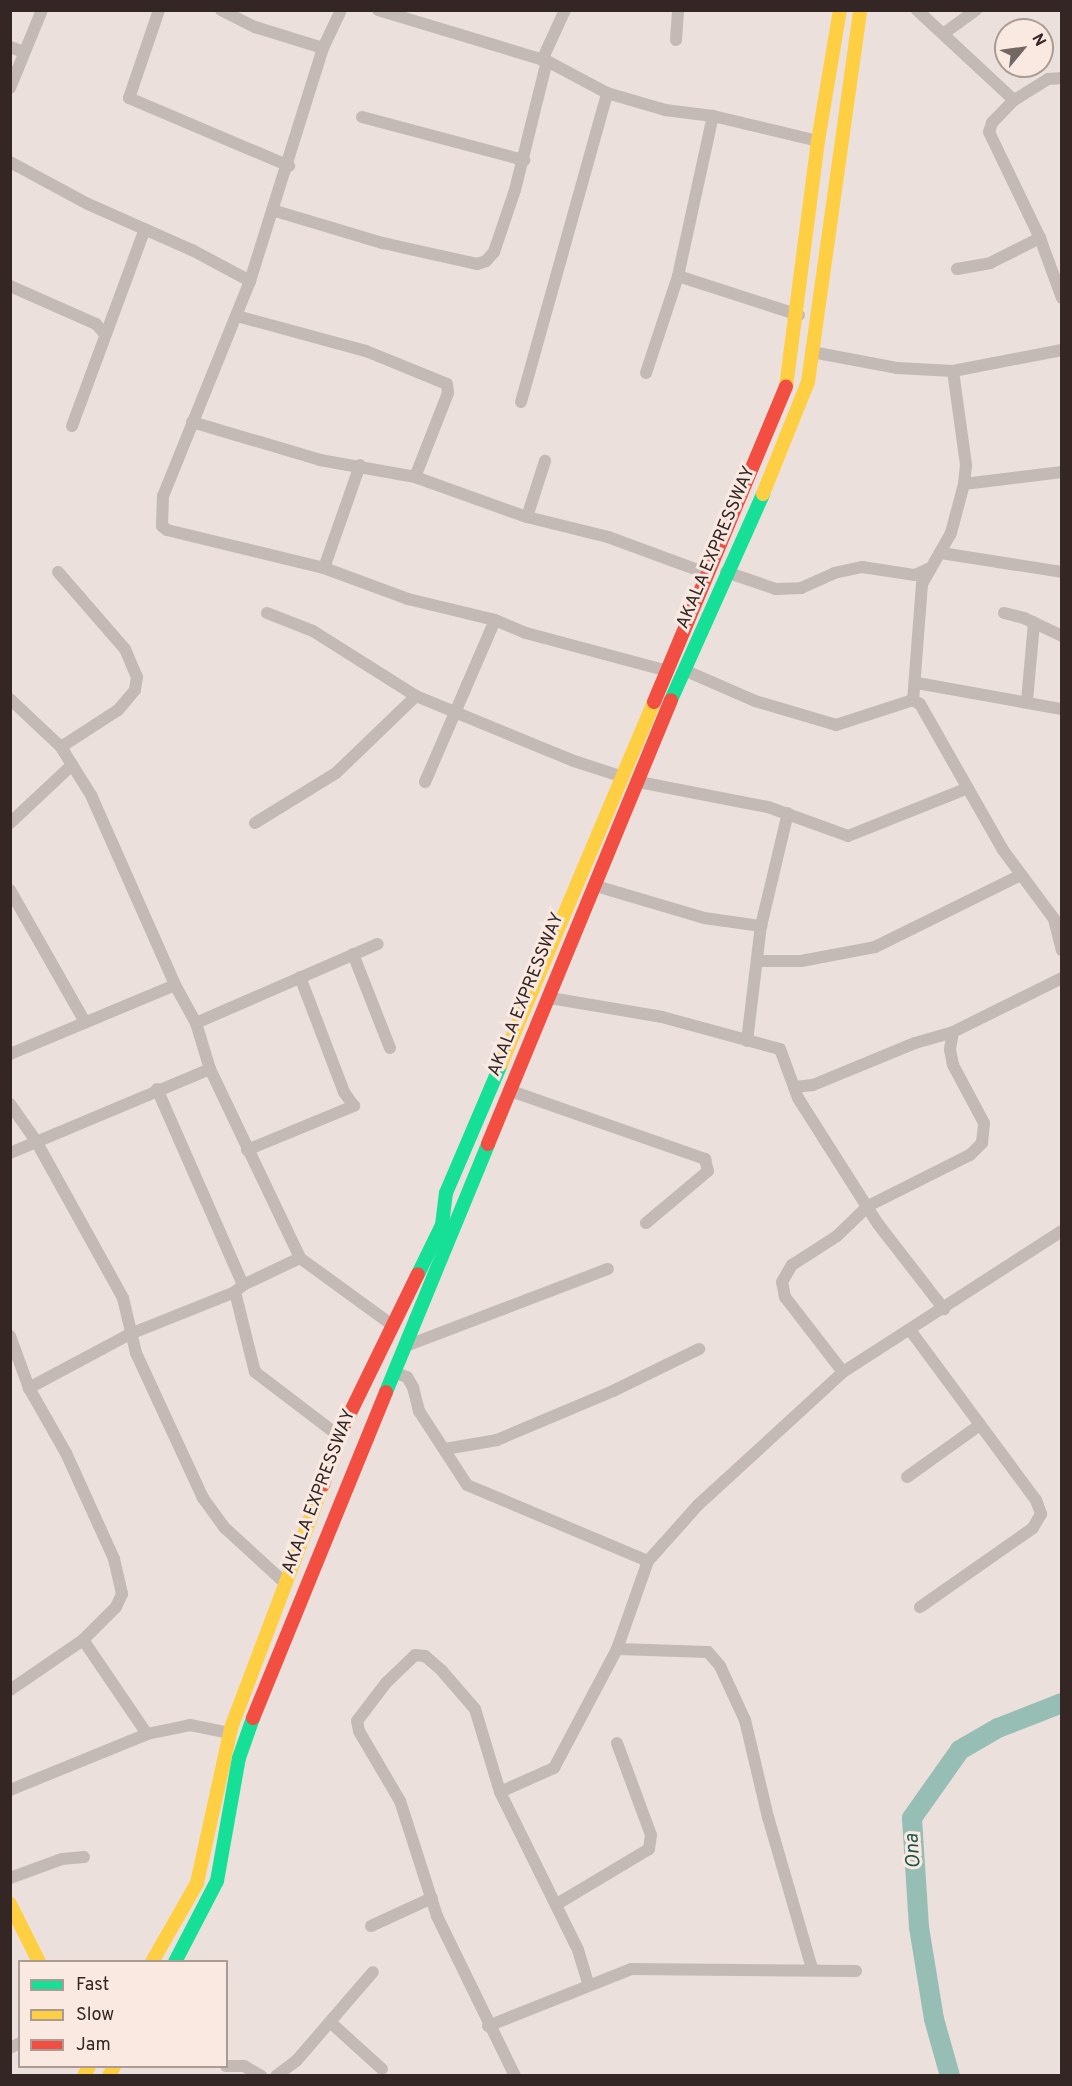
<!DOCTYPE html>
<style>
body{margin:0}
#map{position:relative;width:1072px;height:2086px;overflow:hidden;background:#ebe0db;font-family:Overpass,sans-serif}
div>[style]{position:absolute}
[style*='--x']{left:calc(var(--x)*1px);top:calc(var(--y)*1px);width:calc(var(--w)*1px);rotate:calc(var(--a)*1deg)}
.river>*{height:20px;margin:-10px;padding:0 10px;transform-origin:10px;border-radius:10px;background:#97beb5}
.street>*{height:12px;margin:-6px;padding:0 6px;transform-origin:6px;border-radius:6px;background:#c3b9b5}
.fast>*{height:14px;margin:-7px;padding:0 7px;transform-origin:7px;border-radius:7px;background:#16e098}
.slow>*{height:14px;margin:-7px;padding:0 7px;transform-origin:7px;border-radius:7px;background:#ffcf43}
.jam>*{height:14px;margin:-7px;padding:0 7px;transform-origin:7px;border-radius:7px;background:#f24e42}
span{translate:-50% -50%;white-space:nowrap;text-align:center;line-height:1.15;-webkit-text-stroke:6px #f9e9e1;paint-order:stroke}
.street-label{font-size:18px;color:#332624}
.water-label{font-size:20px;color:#19554d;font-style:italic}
.frame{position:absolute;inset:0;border:12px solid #332624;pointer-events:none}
.legend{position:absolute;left:18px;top:1960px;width:210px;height:108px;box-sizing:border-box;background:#f9e9e1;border:2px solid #aa9b95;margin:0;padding:8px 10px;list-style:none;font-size:18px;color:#332624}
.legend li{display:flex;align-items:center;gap:12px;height:30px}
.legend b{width:30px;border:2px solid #aa9b95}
.north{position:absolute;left:994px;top:18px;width:60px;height:60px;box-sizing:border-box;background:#f9e9e1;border:2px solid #aa9b95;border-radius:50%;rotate:61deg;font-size:16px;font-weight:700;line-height:24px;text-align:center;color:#332624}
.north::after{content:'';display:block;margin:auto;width:21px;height:27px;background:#736764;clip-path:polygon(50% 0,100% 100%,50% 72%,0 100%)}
</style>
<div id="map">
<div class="river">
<i style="--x:950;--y:2076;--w:59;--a:-105.7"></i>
<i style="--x:934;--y:2019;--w:93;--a:-99.3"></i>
<i style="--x:919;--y:1927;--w:109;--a:-93.7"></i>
<i style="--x:912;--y:1818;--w:83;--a:-54.8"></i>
<i style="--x:960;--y:1750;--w:44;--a:-30.1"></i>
<i style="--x:998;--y:1728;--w:69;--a:-21.3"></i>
</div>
<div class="street">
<i style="--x:159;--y:10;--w:93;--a:108.8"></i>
<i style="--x:129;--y:98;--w:174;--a:23"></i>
<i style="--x:221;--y:10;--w:38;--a:27"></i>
<i style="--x:255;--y:27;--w:71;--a:17.2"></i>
<i style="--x:341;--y:10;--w:42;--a:115.3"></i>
<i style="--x:323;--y:48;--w:244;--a:107.4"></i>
<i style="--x:250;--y:281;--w:232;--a:112"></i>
<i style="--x:163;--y:496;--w:30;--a:92"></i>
<i style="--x:162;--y:526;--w:6;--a:39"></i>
<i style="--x:167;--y:530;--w:162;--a:13.6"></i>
<i style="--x:324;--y:568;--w:90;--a:20.3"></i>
<i style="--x:408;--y:599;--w:89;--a:13.6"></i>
<i style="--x:495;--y:620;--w:34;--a:23"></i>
<i style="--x:526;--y:633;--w:143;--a:15"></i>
<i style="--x:378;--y:10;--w:177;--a:16.8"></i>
<i style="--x:547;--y:61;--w:68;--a:28.1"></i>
<i style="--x:607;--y:93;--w:60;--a:16.3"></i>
<i style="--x:665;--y:110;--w:48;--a:7.1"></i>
<i style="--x:713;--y:116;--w:108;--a:13.4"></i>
<i style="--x:917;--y:10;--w:132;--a:42.9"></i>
<i style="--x:943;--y:34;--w:41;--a:-36"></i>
<i style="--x:676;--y:40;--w:30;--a:-86"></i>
<i style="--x:10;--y:47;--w:15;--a:20"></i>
<i style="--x:542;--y:60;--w:55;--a:-65.3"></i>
<i style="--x:1062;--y:78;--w:14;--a:176"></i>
<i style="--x:1048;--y:79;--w:40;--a:148"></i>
<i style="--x:1014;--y:100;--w:32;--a:134"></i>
<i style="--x:992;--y:123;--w:9;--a:108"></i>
<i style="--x:989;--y:132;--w:118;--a:64.3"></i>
<i style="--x:1040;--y:238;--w:64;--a:69.9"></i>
<i style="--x:10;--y:88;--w:84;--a:-67.7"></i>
<i style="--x:362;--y:117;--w:168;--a:14.9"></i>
<i style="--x:10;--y:162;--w:89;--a:28.3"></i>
<i style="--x:88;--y:204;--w:114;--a:23.9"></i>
<i style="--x:192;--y:250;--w:66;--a:28.1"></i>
<i style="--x:272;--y:210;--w:116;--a:16.6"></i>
<i style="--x:383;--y:243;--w:96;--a:12.6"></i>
<i style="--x:477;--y:264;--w:9;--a:-18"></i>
<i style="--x:486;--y:261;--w:12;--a:-48"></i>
<i style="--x:494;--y:252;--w:65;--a:-71.3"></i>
<i style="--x:515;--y:190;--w:133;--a:-76.1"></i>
<i style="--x:957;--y:269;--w:34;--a:-10"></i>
<i style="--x:990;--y:263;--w:56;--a:-26.6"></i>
<i style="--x:678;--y:276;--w:127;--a:17.9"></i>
<i style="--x:10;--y:286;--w:94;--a:23.8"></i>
<i style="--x:96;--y:324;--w:12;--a:48"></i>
<i style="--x:237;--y:316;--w:134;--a:15.2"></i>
<i style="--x:366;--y:351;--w:87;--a:22.2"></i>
<i style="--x:447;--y:384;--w:9;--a:84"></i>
<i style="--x:448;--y:393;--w:90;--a:111.4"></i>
<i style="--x:812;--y:352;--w:86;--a:10.7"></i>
<i style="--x:897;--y:368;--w:56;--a:3.1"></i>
<i style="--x:953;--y:371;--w:111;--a:-10.9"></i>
<i style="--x:953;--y:371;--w:95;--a:82.1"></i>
<i style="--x:966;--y:465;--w:19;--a:96"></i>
<i style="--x:964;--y:484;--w:51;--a:104.9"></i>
<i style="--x:951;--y:533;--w:59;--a:119.6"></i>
<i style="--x:922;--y:584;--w:116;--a:94.4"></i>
<i style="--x:913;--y:700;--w:8;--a:30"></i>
<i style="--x:920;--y:704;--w:168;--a:60.4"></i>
<i style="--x:1003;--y:850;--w:86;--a:53.5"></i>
<i style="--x:1054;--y:919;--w:32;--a:76"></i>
<i style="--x:646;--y:373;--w:102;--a:-71.7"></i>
<i style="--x:678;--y:276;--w:164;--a:-77.7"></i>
<i style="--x:521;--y:402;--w:321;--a:-74.4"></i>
<i style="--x:192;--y:422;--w:134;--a:16.5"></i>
<i style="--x:320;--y:460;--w:97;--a:10.1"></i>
<i style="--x:415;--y:477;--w:119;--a:19.7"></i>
<i style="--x:527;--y:517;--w:83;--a:13.9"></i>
<i style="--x:608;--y:537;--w:104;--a:20.2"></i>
<i style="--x:72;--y:426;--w:210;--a:-69.7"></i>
<i style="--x:964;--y:484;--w:99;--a:-7"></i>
<i style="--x:527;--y:517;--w:59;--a:-72.2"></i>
<i style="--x:941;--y:553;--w:122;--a:8.9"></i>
<i style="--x:324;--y:568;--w:109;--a:-70.7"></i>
<i style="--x:58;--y:572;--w:102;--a:49"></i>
<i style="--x:125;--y:649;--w:30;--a:67"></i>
<i style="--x:137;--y:677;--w:13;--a:99"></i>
<i style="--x:135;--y:690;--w:26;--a:130"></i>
<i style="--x:118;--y:710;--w:68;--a:147"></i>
<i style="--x:726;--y:572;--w:53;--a:18.8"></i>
<i style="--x:776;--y:589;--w:25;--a:-2"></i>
<i style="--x:801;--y:588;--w:36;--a:-24"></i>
<i style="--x:834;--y:573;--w:29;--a:-12"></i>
<i style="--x:862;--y:567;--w:54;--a:8.6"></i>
<i style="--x:915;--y:575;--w:14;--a:-25"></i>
<i style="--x:267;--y:613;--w:49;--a:21.4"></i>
<i style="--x:313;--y:631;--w:122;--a:32.3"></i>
<i style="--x:416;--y:696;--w:171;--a:22.4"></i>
<i style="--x:574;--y:761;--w:48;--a:18.1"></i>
<i style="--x:1004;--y:613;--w:21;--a:14"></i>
<i style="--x:1024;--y:618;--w:42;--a:25.3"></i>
<i style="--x:684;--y:670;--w:77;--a:23.6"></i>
<i style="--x:755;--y:701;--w:84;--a:16.5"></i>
<i style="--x:836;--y:725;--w:81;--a:-18"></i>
<i style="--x:917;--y:683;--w:147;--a:10.2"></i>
<i style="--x:10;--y:699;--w:70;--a:43.3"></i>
<i style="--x:61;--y:747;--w:57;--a:58"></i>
<i style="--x:91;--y:795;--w:208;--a:66.1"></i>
<i style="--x:175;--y:985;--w:43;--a:61.1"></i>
<i style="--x:196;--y:1023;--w:48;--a:73.1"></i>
<i style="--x:210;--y:1069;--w:209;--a:64.5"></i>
<i style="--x:300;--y:1258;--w:63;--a:154.7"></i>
<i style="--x:243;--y:1285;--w:11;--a:139"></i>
<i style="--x:235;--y:1292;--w:113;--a:158.2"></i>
<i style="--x:130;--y:1334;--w:115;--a:151.9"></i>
<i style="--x:1027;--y:701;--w:79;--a:-84.9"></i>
<i style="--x:425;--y:782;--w:176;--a:-66.6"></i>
<i style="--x:639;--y:782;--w:131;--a:11"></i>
<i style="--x:768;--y:807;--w:85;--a:19.9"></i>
<i style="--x:848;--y:836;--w:129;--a:-21.8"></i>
<i style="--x:10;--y:823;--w:85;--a:-43.1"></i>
<i style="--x:255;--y:823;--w:95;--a:-31.7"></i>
<i style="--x:336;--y:773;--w:111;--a:-43.9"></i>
<i style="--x:596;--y:886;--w:113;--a:16.5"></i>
<i style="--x:704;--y:918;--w:58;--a:8"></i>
<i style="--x:10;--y:890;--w:152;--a:60.4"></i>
<i style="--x:353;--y:954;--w:101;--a:68.5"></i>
<i style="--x:758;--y:961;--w:43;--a:0"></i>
<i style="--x:801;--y:961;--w:75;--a:-10.7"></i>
<i style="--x:875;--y:947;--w:163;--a:-26.3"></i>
<i style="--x:550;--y:998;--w:114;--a:9.6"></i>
<i style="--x:662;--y:1017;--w:122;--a:15.2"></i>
<i style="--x:780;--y:1049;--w:52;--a:69.8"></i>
<i style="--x:798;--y:1098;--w:149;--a:57.6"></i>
<i style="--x:878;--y:1224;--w:108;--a:52.2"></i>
<i style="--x:196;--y:1023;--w:198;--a:-23.5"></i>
<i style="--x:747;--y:1041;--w:116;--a:-83.1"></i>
<i style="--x:761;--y:926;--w:116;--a:-76.6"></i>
<i style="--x:10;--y:1054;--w:179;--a:-22.7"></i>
<i style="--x:794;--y:1087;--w:19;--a:-6"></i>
<i style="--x:813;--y:1085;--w:110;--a:-22.4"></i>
<i style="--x:915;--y:1043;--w:40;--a:-16"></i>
<i style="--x:953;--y:1032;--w:122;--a:-26.4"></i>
<i style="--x:157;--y:1089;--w:214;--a:66.3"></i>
<i style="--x:511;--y:1091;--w:206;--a:19.3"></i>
<i style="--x:705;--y:1159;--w:12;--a:76"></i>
<i style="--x:708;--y:1171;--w:81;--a:140"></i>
<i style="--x:10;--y:1104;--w:45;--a:54.9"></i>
<i style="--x:36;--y:1141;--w:179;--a:61"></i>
<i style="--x:123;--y:1298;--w:57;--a:76.7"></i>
<i style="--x:136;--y:1353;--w:160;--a:65.2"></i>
<i style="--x:203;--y:1498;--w:37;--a:54"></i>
<i style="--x:225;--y:1528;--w:81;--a:42.5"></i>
<i style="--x:247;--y:1150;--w:116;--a:-22.4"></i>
<i style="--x:354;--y:1106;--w:17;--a:-126"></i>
<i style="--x:344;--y:1092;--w:123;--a:-110.9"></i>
<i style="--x:10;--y:1153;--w:217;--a:-22.8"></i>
<i style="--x:300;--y:1258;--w:112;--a:36"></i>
<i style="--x:235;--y:1292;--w:82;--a:76"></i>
<i style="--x:255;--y:1372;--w:106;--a:37.3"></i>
<i style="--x:910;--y:1330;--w:212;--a:53.5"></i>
<i style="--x:1036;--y:1500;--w:15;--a:70"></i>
<i style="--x:1041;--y:1514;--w:16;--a:120"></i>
<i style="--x:1033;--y:1528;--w:138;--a:145"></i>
<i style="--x:10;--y:1336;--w:55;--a:69.9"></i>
<i style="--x:29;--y:1388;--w:75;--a:60.4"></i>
<i style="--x:66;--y:1453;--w:116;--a:65.6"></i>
<i style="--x:114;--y:1559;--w:36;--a:77"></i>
<i style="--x:122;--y:1594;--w:14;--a:115"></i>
<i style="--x:116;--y:1607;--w:47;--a:135"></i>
<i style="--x:83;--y:1640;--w:88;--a:145.6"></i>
<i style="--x:406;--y:1346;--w:216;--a:-20.9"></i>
<i style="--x:843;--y:1372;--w:95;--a:-127.7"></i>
<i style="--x:785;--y:1297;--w:15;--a:-101"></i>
<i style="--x:782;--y:1282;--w:20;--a:-60"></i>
<i style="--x:792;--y:1265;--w:54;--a:-32.8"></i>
<i style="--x:837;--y:1236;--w:43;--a:-44.1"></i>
<i style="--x:868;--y:1206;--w:114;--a:-26.6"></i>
<i style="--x:970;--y:1155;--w:17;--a:-45"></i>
<i style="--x:982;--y:1143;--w:20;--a:-84"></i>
<i style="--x:984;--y:1123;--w:66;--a:-118.1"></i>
<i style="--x:953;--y:1065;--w:16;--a:-101"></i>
<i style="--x:950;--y:1049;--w:17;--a:-80"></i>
<i style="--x:396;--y:1373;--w:12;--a:20"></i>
<i style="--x:407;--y:1377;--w:12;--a:59"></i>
<i style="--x:413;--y:1387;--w:25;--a:76"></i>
<i style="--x:419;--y:1411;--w:88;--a:57"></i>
<i style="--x:467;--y:1485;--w:196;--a:22.8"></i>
<i style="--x:445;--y:1449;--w:53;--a:-9.8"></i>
<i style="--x:497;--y:1440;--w:126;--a:-22.9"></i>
<i style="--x:613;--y:1391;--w:96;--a:-26"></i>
<i style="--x:907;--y:1477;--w:90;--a:-35.5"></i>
<i style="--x:617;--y:1649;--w:91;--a:1.9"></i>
<i style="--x:708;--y:1652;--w:18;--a:49"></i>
<i style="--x:720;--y:1666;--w:60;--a:65.2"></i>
<i style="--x:745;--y:1720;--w:100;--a:76.7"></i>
<i style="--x:768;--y:1817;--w:157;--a:73.8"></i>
<i style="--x:147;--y:1734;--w:44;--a:-11.8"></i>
<i style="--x:190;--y:1725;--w:41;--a:11.3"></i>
<i style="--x:10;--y:1790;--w:148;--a:-22.2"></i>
<i style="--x:147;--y:1734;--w:114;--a:-124.2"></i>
<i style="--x:500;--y:1792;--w:59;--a:-24"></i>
<i style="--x:554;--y:1768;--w:135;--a:-62.1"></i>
<i style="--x:617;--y:1649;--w:93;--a:-70.6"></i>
<i style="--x:648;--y:1561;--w:75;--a:-48.2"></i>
<i style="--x:698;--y:1505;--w:197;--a:-42.5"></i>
<i style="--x:843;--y:1372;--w:260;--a:-32.8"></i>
<i style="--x:10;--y:1878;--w:55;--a:-20.1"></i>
<i style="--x:62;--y:1859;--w:22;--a:-5"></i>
<i style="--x:557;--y:1904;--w:107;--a:-30.9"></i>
<i style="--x:649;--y:1849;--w:14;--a:-82"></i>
<i style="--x:651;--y:1835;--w:98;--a:-110.3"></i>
<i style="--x:371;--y:1926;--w:67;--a:-24.7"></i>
<i style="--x:330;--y:2022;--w:70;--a:42.1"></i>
<i style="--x:488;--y:2026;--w:154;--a:-21.7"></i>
<i style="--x:631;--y:1969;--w:225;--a:0.5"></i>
<i style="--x:10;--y:2048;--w:11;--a:-27"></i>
<i style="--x:226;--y:2066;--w:18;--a:0"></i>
<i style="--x:244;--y:2066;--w:20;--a:30"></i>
<i style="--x:276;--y:2076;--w:26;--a:-37"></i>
<i style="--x:297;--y:2060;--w:116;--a:-49.2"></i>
<i style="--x:515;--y:2076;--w:178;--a:-116"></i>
<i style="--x:437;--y:1916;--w:121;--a:-107.8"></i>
<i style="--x:400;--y:1801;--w:81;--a:-120.4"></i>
<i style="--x:359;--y:1731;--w:10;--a:-101"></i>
<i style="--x:357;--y:1721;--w:48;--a:-52.7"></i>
<i style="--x:386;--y:1683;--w:40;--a:-44"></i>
<i style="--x:415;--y:1655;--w:10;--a:6"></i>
<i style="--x:425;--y:1656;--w:23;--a:41"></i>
<i style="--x:442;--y:1671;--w:50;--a:49"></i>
<i style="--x:475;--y:1709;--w:87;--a:73.2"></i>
<i style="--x:500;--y:1792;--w:176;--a:63.7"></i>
<i style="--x:578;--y:1950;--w:37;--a:73"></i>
</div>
<div class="fast">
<i style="--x:671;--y:700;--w:226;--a:-65.9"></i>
<i style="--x:418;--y:1274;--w:55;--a:-63.9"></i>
<i style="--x:442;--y:1225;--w:32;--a:-83"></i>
<i style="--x:446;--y:1193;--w:140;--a:-66.9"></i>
<i style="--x:386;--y:1392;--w:268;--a:-67.6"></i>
<i style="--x:175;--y:1962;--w:91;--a:-62.6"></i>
<i style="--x:217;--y:1881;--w:125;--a:-79.9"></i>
<i style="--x:239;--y:1758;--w:42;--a:-70.7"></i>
</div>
<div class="slow">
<i style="--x:786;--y:387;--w:248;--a:-82.6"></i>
<i style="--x:818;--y:141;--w:133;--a:-80.5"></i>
<i style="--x:763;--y:494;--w:121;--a:-68.1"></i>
<i style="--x:808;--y:382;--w:376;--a:-82"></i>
<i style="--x:501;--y:1064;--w:393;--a:-67.1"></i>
<i style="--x:10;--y:1904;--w:65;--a:63.4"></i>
<i style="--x:152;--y:1962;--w:91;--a:-60.3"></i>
<i style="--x:197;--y:1883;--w:159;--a:-77.6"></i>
<i style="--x:231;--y:1728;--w:260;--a:-69.3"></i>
<i style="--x:84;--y:2076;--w:11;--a:-63"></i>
<i style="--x:109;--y:2076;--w:11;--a:-63"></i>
</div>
<div class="jam">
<i style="--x:654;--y:702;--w:342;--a:-67.3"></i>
<i style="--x:488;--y:1144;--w:480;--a:-67.6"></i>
<i style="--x:323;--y:1485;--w:41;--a:-74.2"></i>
<i style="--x:334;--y:1446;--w:191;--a:-64"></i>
<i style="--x:253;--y:1718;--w:352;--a:-67.8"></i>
</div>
<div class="street-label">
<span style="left:717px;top:548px;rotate:-67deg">AKALA EXPRESSWAY</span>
<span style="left:527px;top:995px;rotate:-68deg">AKALA EXPRESSWAY</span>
<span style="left:320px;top:1492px;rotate:-69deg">AKALA EXPRESSWAY</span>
</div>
<div class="water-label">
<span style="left:914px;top:1851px;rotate:-94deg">Ona</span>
</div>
<div class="frame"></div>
<ul class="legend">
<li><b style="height:8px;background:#16e098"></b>Fast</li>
<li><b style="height:8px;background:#ffcf43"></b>Slow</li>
<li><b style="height:8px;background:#f24e42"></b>Jam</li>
</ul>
<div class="north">N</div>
</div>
